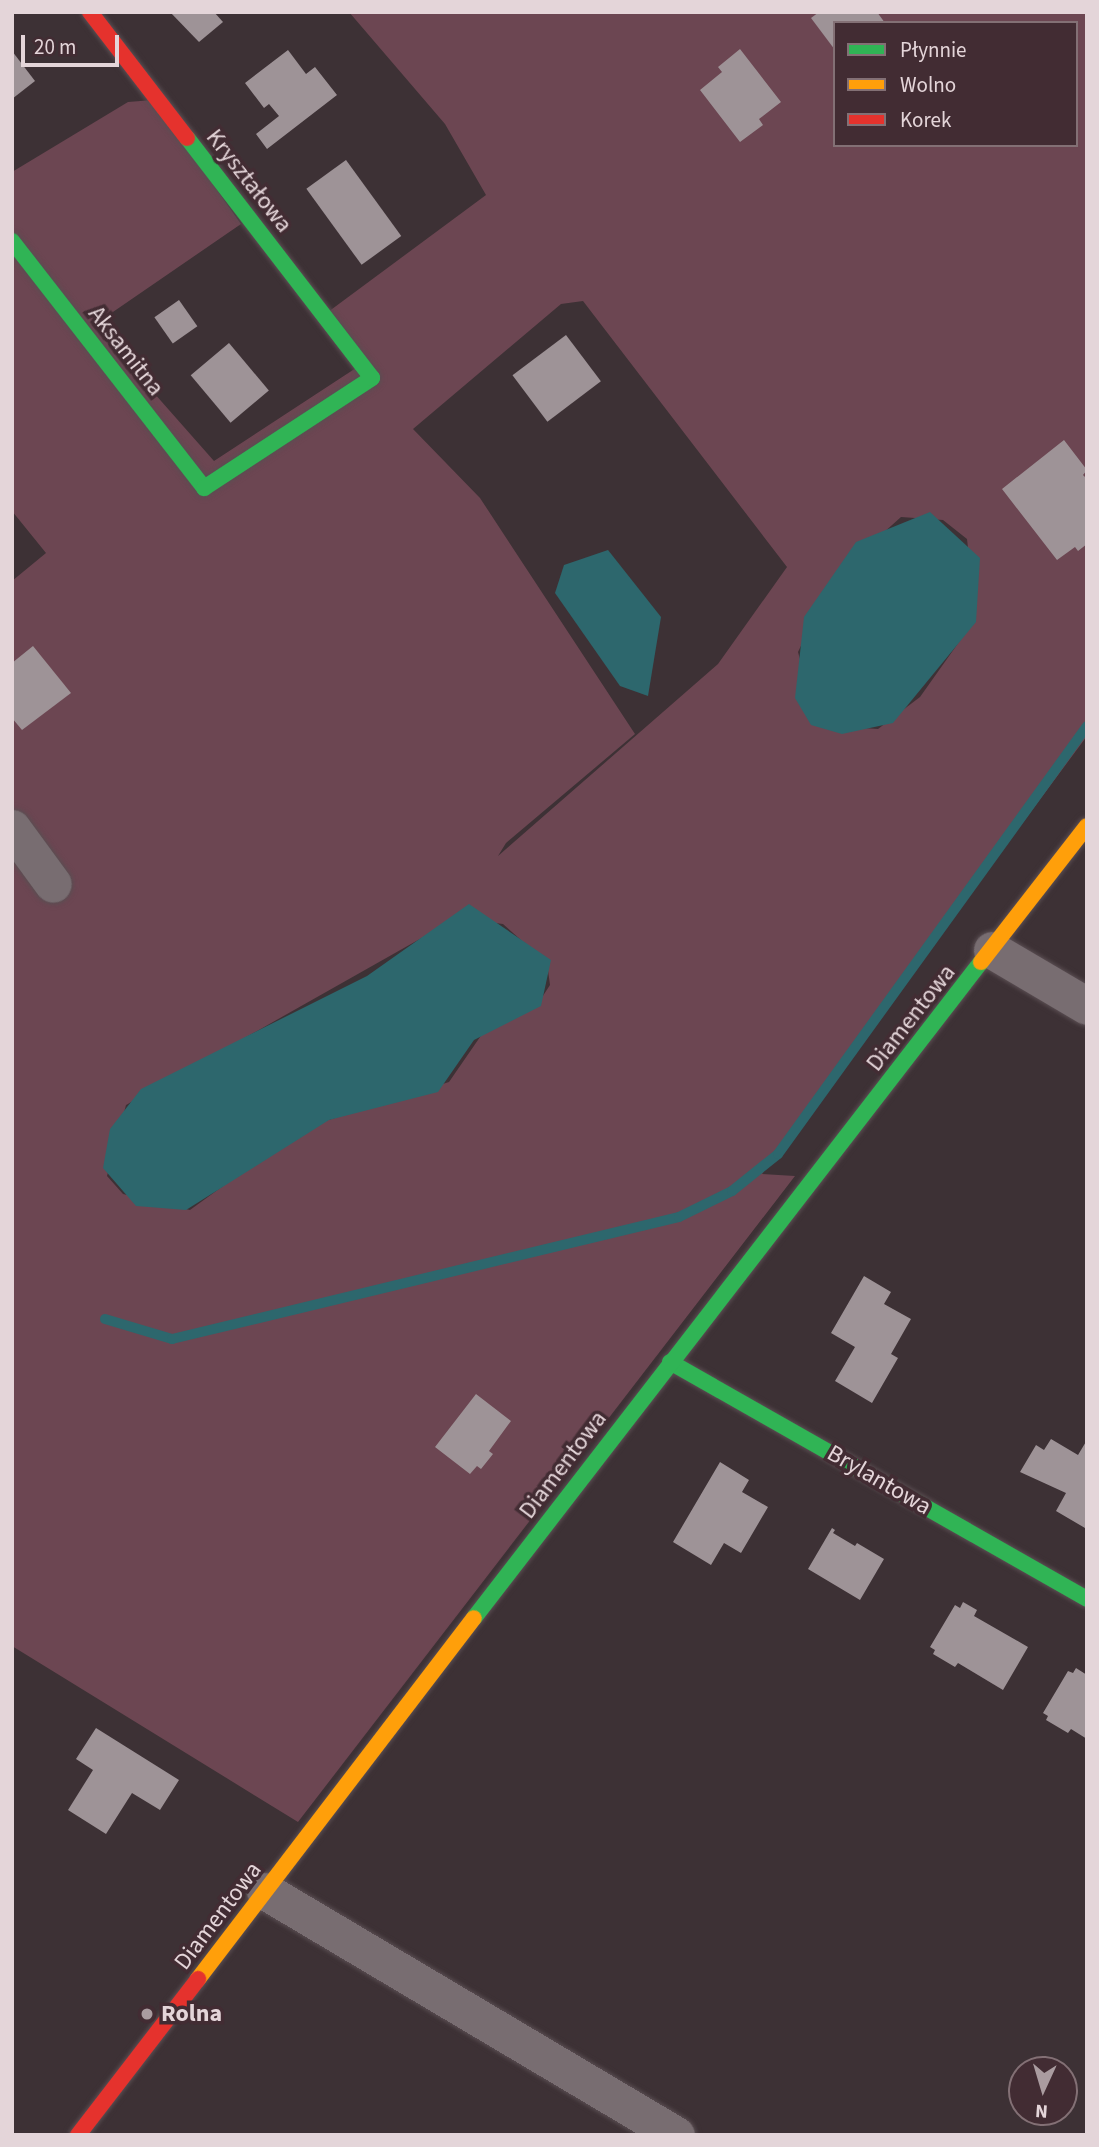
<!DOCTYPE html>
<meta charset="utf-8">
<style>
body{margin:0}
#map{position:relative;width:1099px;height:2147px;overflow:hidden;background:#3d3135;font-family:"Source Sans 3",sans-serif}
div>[style]{position:absolute}
[style*='--x']{left:calc(var(--x)*1px);top:calc(var(--y)*1px);width:calc(var(--w)*1px);rotate:calc(var(--a)*1deg)}
.green>*{inset:0;background:#6c4652}
.water>*{inset:0;background:#2d676d}
.stream>*{height:10px;margin:-5px;padding:0 5px;transform-origin:5px;border-radius:5px;background:#2d676d}
.building>*{inset:0;background:#9e9397;transform-origin:0 0}
.roads{filter:drop-shadow(0 0 2px #5a4e52) drop-shadow(0 0 2px #5a4e52)}
.street>*{height:37px;margin:-18.5px;padding:0 18.5px;transform-origin:18.5px;border-radius:18.5px;background:#786d71}
.fast>*{height:16px;margin:-8px;padding:0 8px;transform-origin:8px;border-radius:8px;background:#30b455}
.slow>*{height:16px;margin:-8px;padding:0 8px;transform-origin:8px;border-radius:8px;background:#ff9f0a}
.jam>*{height:16px;margin:-8px;padding:0 8px;transform-origin:8px;border-radius:8px;background:#e5322d}
.dots>*{width:19px;height:19px;translate:-50% -50%;box-sizing:border-box;border:4px solid #422c33;border-radius:50%}
span{translate:-50% -50%;white-space:nowrap;text-align:center;line-height:1.15;-webkit-text-stroke:7px #422c33;paint-order:stroke}
.street-label{font-size:24px;color:#e4d5d9}
.poi-label{font-size:24px;color:#e4d5d9;font-weight:700}
.left{translate:0 -50%;text-align:left}
.frame{position:absolute;inset:0;border:14px solid #e4d5d9;pointer-events:none}
.legend{position:absolute;left:833px;top:21px;width:245px;height:126px;box-sizing:border-box;background:#422c33;border:2px solid #837075;margin:0;padding:9px 12px;list-style:none;font-size:21px;color:#e4d5d9}
.legend li{display:flex;align-items:center;gap:14px;height:35px}
.legend b{width:35px;border:2px solid #837075}
.north{position:absolute;left:1008px;top:2056px;width:70px;height:70px;box-sizing:border-box;background:#422c33;border:2px solid #837075;border-radius:50%;rotate:184deg;font-size:19px;font-weight:700;line-height:28px;text-align:center;color:#e4d5d9}
.north::after{content:'';display:block;margin:auto;width:24px;height:32px;background:#aa9ca0;clip-path:polygon(50% 0,100% 100%,50% 72%,0 100%)}
.scale{position:absolute;left:21px;top:35px;width:98px;height:32px;box-sizing:border-box;border:4px solid #e4d5d9;border-top:0;padding-left:9px;font-size:21px;line-height:24px;white-space:nowrap;color:#e4d5d9;-webkit-text-stroke:5px #422c33;paint-order:stroke}
</style>
<div id="map">
<div class="green">
<i style="clip-path:polygon(evenodd,349px 12px,1087px 12px,1087px 736px,762px 1174px,795px 1176px,298px 1822px,12px 1646px,12px 581px,46px 553px,12px 511px,12px 172px,128px 102px,153px 100px,241px 224px,94px 325px,214px 461px,356px 368px,328px 312px,486px 195px,445px 124px,349px 12px,835px 23px,1076px 23px,1076px 145px,835px 145px,835px 23px,349px 12px,583px 301px,787px 567px,718px 664px,498px 856px,506px 843px,635px 734px,480px 498px,413px 429px,561px 304px,583px 301px,349px 12px,901px 517px,943px 520px,967px 539px,976px 618px,920px 697px,878px 729px,818px 725px,798px 652px,834px 577px,901px 517px,349px 12px,457px 918px,503px 924px,547px 963px,550px 985px,537px 1005px,489px 1024px,449px 1082px,303px 1128px,190px 1210px,123px 1194px,107px 1176px,126px 1105px,457px 918px)"></i>
</div>
<div class="water">
<i style="clip-path:polygon(930px 512px,980px 558px,976px 622px,893px 723px,842px 734px,811px 725px,795px 698px,804px 617px,856px 542px)"></i>
<i style="clip-path:polygon(608px 550px,661px 617px,648px 696px,620px 686px,555px 593px,564px 565px)"></i>
<i style="clip-path:polygon(469px 904px,551px 960px,541px 1006px,474px 1040px,438px 1092px,329px 1120px,186px 1210px,136px 1206px,103px 1168px,110px 1129px,141px 1089px,367px 976px)"></i>
</div>
<div class="stream">
<i style="--x:105;--y:1319;--w:70;--a:16.6"></i>
<i style="--x:172;--y:1339;--w:521;--a:-13.53"></i>
<i style="--x:679;--y:1217;--w:59;--a:-26.1"></i>
<i style="--x:732;--y:1191;--w:59;--a:-38.8"></i>
<i style="--x:778;--y:1154;--w:528;--a:-54.17"></i>
</div>
<div class="building">
<i style="clip-path:polygon(170px 12px,214px 12px,223px 22px,199px 42px)"></i>
<i style="clip-path:polygon(819px 12px,877px 12px,885px 23px,835px 23px,835px 50px,811px 18px)"></i>
<i style="clip-path:polygon(740px 49px,781px 102px,759px 119px,763px 125px,740px 142px,700px 90px,722px 72px,718px 67px)"></i>
<i style="clip-path:polygon(288px 50px,306px 74px,315px 67px,337px 95px,267px 149px,256px 134px,279px 116px,269px 104px,264px 108px,245px 83px)"></i>
<i style="clip-path:polygon(12px 51px,35px 81px,12px 99px)"></i>
<i style="left:346px;top:160px;width:94px;height:49px;rotate:54deg"></i>
<i style="left:179px;top:300px;width:32px;height:30px;rotate:55deg"></i>
<i style="left:566px;top:335px;width:58px;height:67px;rotate:53deg"></i>
<i style="left:229px;top:343px;width:62px;height:50px;rotate:50deg"></i>
<i style="clip-path:polygon(1064px 440px,1087px 470px,1083px 475px,1087px 479px,1087px 544px,1078px 551px,1075px 547px,1057px 560px,1002px 489px)"></i>
<i style="clip-path:polygon(33px 646px,71px 693px,22px 730px,12px 718px,12px 663px)"></i>
<i style="clip-path:polygon(864px 1276px,891px 1292px,884px 1304px,911px 1319px,891px 1354px,898px 1358px,872px 1403px,835px 1381px,855px 1347px,831px 1333px)"></i>
<i style="clip-path:polygon(476px 1394px,511px 1421px,489px 1451px,493px 1454px,481px 1469px,477px 1466px,470px 1474px,435px 1447px)"></i>
<i style="clip-path:polygon(1051px 1439px,1078px 1455px,1087px 1440px,1085px 1528px,1056px 1511px,1066px 1493px,1020px 1472px,1036px 1445px,1044px 1450px)"></i>
<i style="clip-path:polygon(720px 1462px,749px 1480px,742px 1492px,768px 1507px,741px 1553px,724px 1543px,711px 1565px,673px 1542px)"></i>
<i style="clip-path:polygon(832px 1528px,835px 1530px,833px 1533px,855px 1546px,857px 1543px,884px 1559px,860px 1600px,808px 1569px)"></i>
<i style="clip-path:polygon(963px 1602px,977px 1610px,974px 1616px,1028px 1647px,1003px 1690px,958px 1663px,955px 1667px,933px 1654px,935px 1650px,930px 1647px,955px 1605px,960px 1608px)"></i>
<i style="clip-path:polygon(1076px 1668px,1087px 1675px,1087px 1739px,1071px 1729px,1068px 1733px,1046px 1720px,1048px 1716px,1043px 1713px,1068px 1671px,1073px 1673px)"></i>
<i style="clip-path:polygon(96px 1728px,179px 1780px,160px 1810px,132px 1793px,106px 1834px,68px 1810px,93px 1770px,76px 1759px)"></i>
</div>
<div class="roads">
<div class="street">
<i style="--x:12;--y:828;--w:69;--a:53.8"></i>
<i style="--x:992;--y:950;--w:110;--a:30.5"></i>
<i style="--x:265;--y:1891;--w:478;--a:30.7"></i>
</div>
<div class="fast">
<i style="--x:12;--y:241;--w:313;--a:52.1"></i>
<i style="--x:204;--y:488;--w:201;--a:-33.2"></i>
<i style="--x:372;--y:378;--w:303;--a:-127.6"></i>
<i style="--x:670;--y:1362;--w:480;--a:29.6"></i>
<i style="--x:474;--y:1618;--w:829;--a:-52.3"></i>
</div>
<div class="slow">
<i style="--x:981;--y:962;--w:172;--a:-52.1"></i>
<i style="--x:198;--y:1979;--w:454;--a:-52.6"></i>
</div>
<div class="jam">
<i style="--x:90;--y:12;--w:159;--a:52.4"></i>
<i style="--x:78;--y:2135;--w:197;--a:-52.4"></i>
</div>
</div>
<div class="dots">
<i style="left:147px;top:2014px;background:#aa9ca0"></i>
</div>
<div class="street-label">
<span style="left:249px;top:181px;rotate:52deg">Kryształowa</span>
<span style="left:126px;top:351px;rotate:52deg">Aksamitna</span>
<span style="left:911px;top:1018px;rotate:-52deg">Diamentowa</span>
<span style="left:563px;top:1465px;rotate:-53deg">Diamentowa</span>
<span style="left:879px;top:1480px;rotate:30deg">Brylantowa</span>
<span style="left:218px;top:1916px;rotate:-53deg">Diamentowa</span>
</div>
<div class="poi-label">
<span class="left" style="left:161px;top:2014px">Rolna</span>
</div>
<div class="frame"></div>
<ul class="legend">
<li><b style="height:9px;background:#30b455"></b>Płynnie</li>
<li><b style="height:9px;background:#ff9f0a"></b>Wolno</li>
<li><b style="height:9px;background:#e5322d"></b>Korek</li>
</ul>
<div class="north">N</div>
<div class="scale">20 m</div>
</div>
